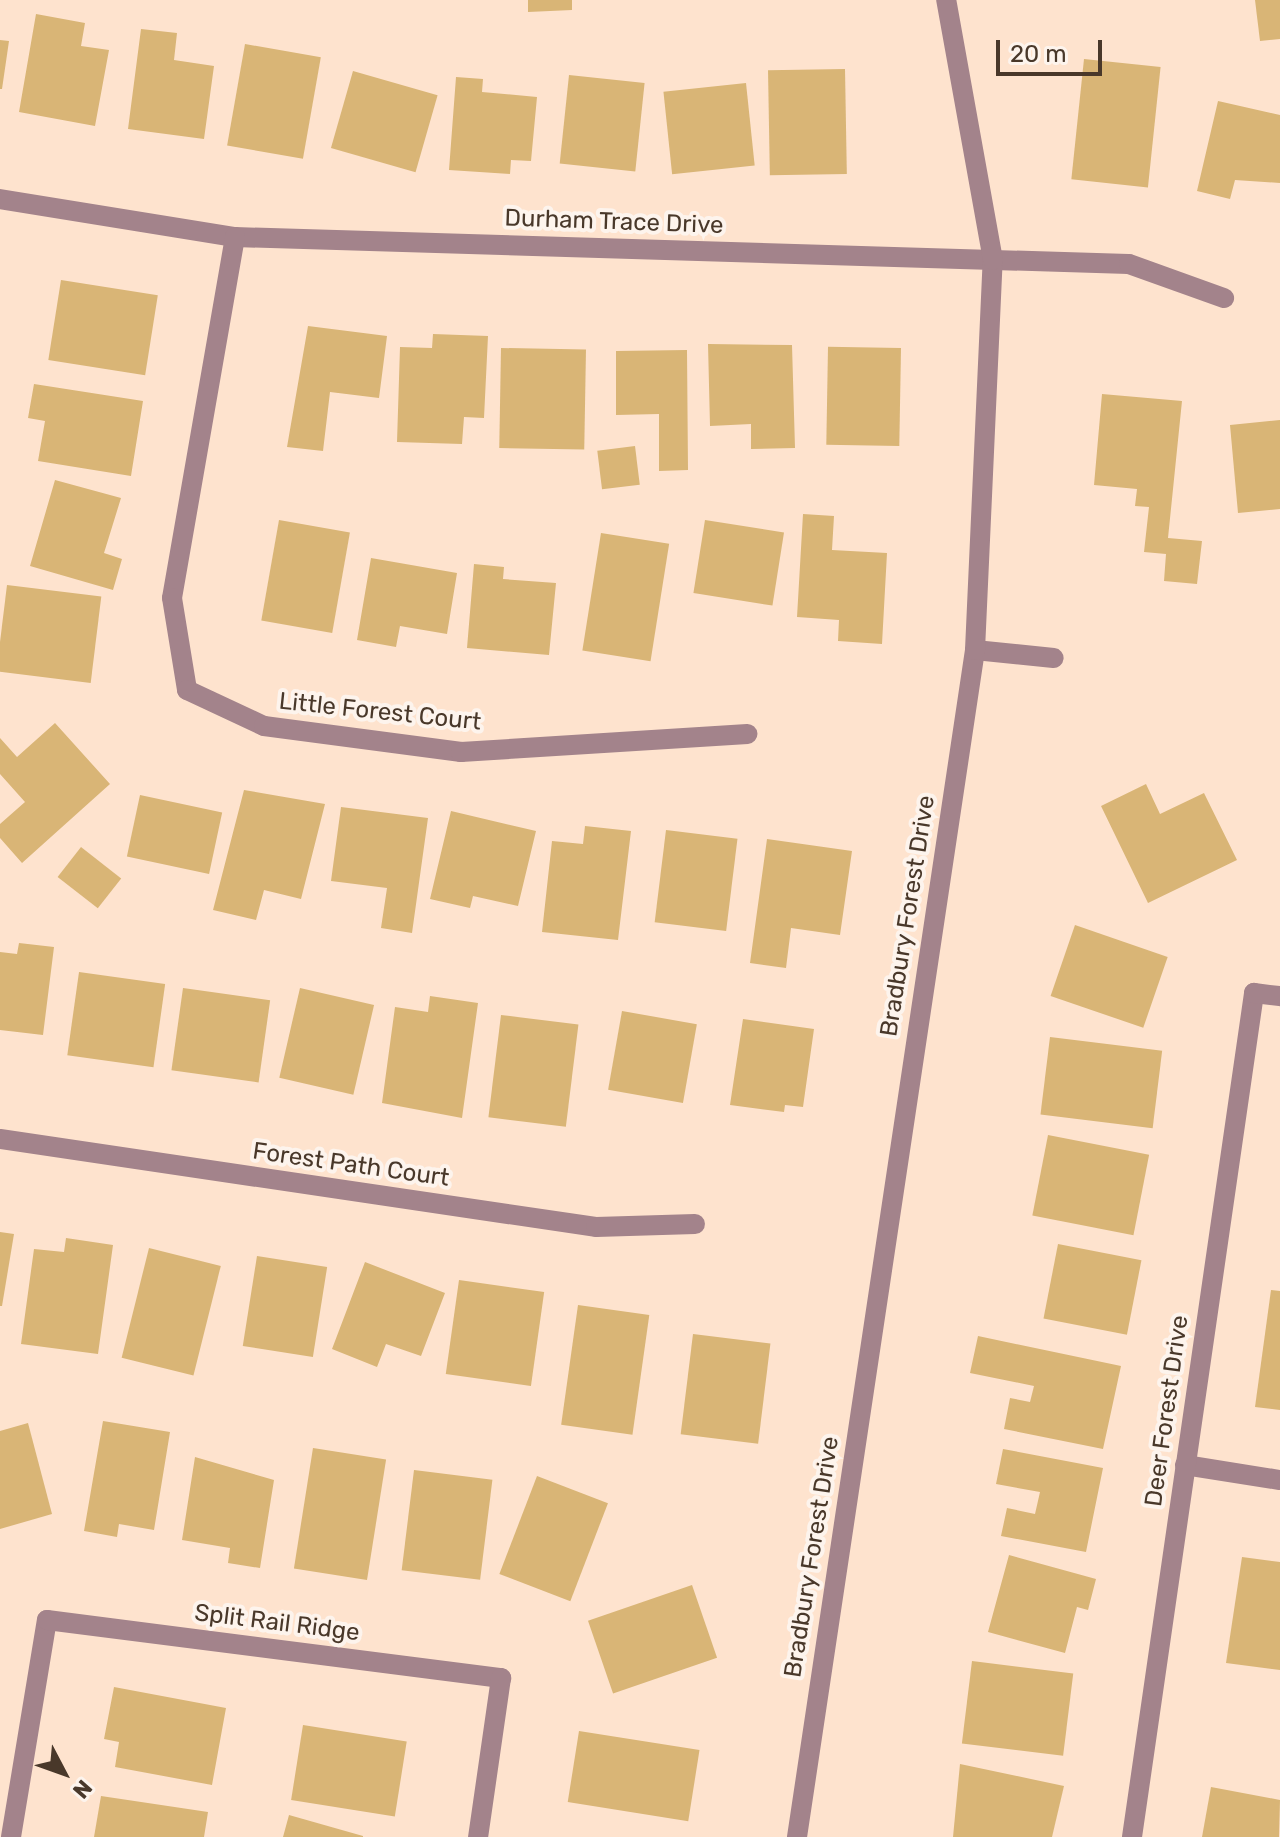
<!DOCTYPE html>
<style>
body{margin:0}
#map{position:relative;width:1280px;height:1837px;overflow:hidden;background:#fee3ce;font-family:Rubik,sans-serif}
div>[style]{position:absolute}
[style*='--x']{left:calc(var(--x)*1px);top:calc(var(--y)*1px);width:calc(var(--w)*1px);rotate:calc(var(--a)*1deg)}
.building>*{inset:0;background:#d9b576;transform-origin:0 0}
.minor>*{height:20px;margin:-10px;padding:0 10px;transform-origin:10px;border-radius:10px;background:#a3838b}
span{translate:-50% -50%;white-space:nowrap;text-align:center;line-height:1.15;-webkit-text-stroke:8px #fdf4ed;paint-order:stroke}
.street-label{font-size:24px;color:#49382a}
.north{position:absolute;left:24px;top:1733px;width:80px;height:80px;-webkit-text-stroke:6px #fdf4ed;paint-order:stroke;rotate:131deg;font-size:22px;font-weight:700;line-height:32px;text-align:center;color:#49382a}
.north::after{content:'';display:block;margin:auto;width:28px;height:36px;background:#49382a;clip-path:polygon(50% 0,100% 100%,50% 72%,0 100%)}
.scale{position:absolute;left:996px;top:40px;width:106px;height:36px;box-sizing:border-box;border:4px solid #49382a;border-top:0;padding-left:10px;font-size:24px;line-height:28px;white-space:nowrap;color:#49382a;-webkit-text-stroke:6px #fdf4ed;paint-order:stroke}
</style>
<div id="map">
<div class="building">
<i style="clip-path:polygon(528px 0,572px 0,572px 10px,528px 12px)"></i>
<i style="clip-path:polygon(1255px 0,1280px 0,1280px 39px,1260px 41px)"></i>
<i style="clip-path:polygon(36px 14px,85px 23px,81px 46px,109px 50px,95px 126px,19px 112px)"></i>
<i style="clip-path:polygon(141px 29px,177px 33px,174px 60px,214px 66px,204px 139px,128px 129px)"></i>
<i style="clip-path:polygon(0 40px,9px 41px,2px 89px,0 89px)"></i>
<i style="left:245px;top:44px;width:77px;height:103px;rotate:10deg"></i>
<i style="left:1084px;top:59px;width:77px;height:121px;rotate:6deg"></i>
<i style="left:845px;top:69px;width:105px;height:77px;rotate:89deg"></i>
<i style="left:353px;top:71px;width:88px;height:80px;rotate:16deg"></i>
<i style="left:569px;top:75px;width:76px;height:89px;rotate:6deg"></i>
<i style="clip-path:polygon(456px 77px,483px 79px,482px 92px,537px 97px,531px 161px,511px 160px,510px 174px,449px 170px)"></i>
<i style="left:746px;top:83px;width:83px;height:83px;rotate:84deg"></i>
<i style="clip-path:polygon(1218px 101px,1280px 115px,1280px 183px,1235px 180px,1230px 199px,1197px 191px)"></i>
<i style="left:61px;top:280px;width:98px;height:81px;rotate:9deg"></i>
<i style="clip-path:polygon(308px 326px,387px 336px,379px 398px,330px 392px,323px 451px,287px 447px)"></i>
<i style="clip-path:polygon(433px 334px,488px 336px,484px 418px,464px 417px,462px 444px,397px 442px,400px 347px,432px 348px)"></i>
<i style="clip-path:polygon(708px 344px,792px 345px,795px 448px,751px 449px,751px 424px,710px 426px)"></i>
<i style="left:501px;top:348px;width:85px;height:100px;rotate:1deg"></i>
<i style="left:901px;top:348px;width:98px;height:73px;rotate:91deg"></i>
<i style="clip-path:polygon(687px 350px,688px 470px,659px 471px,659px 414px,616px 415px,616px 351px)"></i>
<i style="clip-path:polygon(34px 384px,143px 401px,131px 476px,38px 461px,45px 421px,28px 418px)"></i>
<i style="clip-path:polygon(1102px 394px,1182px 401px,1168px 538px,1202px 541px,1197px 584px,1164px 581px,1166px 554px,1144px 552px,1149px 507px,1135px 506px,1137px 489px,1094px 485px)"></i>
<i style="clip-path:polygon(1280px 420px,1280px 509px,1238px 513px,1230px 425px)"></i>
<i style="left:635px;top:446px;width:39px;height:38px;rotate:83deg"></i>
<i style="clip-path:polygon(55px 480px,121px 498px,104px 553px,122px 559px,113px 590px,30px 566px)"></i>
<i style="clip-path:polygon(803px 514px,834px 516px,832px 550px,887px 553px,882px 644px,838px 641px,839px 620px,797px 617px)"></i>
<i style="left:279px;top:520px;width:72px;height:102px;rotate:10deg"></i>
<i style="left:705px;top:520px;width:80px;height:74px;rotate:9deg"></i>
<i style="left:601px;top:533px;width:69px;height:119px;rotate:9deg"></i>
<i style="clip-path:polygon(371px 558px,457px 573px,447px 634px,400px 626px,396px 647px,357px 640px)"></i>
<i style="clip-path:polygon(474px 564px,504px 567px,503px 579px,556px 583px,549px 655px,467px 648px)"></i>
<i style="left:7px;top:585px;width:95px;height:87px;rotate:7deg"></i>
<i style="clip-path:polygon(55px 723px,110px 784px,22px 863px,0 838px,0 824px,25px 802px,0 774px,0 738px,17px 757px)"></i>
<i style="clip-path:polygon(1146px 784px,1160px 814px,1204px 793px,1237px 860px,1148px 903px,1101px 806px)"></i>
<i style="clip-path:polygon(244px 790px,325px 804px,301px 899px,264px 890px,256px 920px,213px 910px)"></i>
<i style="left:140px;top:795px;width:84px;height:63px;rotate:12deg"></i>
<i style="clip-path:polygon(341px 807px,428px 818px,412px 933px,381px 928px,387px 888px,331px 881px)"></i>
<i style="clip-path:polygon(451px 811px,536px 831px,518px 906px,473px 896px,470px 908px,430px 899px)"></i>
<i style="clip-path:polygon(585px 826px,631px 831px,618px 940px,542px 932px,552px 841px,583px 844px)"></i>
<i style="left:666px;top:830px;width:72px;height:93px;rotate:7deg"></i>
<i style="clip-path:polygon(767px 839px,852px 851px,840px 935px,791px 928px,786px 968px,750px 963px)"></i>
<i style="left:81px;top:847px;width:51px;height:38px;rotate:38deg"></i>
<i style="left:1075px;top:925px;width:98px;height:75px;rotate:19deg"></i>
<i style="clip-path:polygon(19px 943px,54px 947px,43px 1035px,0 1030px,0 952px,17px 954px)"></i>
<i style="left:79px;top:972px;width:87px;height:84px;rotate:8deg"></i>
<i style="left:183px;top:988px;width:88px;height:83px;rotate:8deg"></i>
<i style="left:300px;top:988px;width:76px;height:92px;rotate:13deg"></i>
<i style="clip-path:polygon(430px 996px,478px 1003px,462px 1118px,382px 1103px,395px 1007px,428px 1012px)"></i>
<i style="left:622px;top:1011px;width:76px;height:80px;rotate:10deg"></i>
<i style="left:501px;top:1015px;width:78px;height:103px;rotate:7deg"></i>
<i style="clip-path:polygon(743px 1019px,814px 1029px,803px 1107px,785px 1105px,784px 1112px,730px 1105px)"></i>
<i style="left:1050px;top:1037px;width:113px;height:78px;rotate:7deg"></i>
<i style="left:1048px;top:1135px;width:103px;height:82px;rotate:11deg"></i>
<i style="clip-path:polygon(0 1232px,14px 1234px,2px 1306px,0 1306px)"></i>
<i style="clip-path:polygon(66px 1238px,113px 1245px,98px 1354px,21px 1344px,34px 1249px,64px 1252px)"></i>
<i style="left:1058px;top:1244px;width:85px;height:76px;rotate:11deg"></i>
<i style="left:149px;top:1248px;width:74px;height:113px;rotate:14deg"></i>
<i style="left:257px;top:1256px;width:71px;height:91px;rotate:9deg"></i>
<i style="clip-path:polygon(365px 1262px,445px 1293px,421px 1356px,386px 1344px,377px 1367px,332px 1349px)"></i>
<i style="left:459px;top:1280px;width:86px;height:95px;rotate:8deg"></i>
<i style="clip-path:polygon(1271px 1290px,1280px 1291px,1280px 1410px,1255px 1407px)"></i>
<i style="left:578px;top:1305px;width:72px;height:121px;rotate:8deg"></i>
<i style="left:693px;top:1334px;width:78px;height:101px;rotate:7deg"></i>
<i style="clip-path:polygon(978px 1336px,1121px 1366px,1103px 1449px,1004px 1429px,1010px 1398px,1030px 1402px,1034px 1386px,970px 1373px)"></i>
<i style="clip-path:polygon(103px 1421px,170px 1432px,154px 1530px,119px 1524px,117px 1537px,84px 1531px)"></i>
<i style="clip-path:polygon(28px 1423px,52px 1514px,0 1529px,0 1431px)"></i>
<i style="left:313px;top:1448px;width:74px;height:122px;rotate:9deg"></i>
<i style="clip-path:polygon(1003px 1449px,1103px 1468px,1086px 1552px,1001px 1536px,1007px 1508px,1035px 1514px,1040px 1492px,996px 1484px)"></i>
<i style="clip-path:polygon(195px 1457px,274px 1480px,260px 1568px,228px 1563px,230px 1548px,182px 1540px)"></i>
<i style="left:414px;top:1470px;width:79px;height:101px;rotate:7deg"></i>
<i style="left:537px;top:1476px;width:76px;height:105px;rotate:21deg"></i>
<i style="clip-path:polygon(1009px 1555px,1096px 1579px,1088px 1610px,1077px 1607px,1065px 1653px,988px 1632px)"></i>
<i style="clip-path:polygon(1242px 1557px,1280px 1562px,1280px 1670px,1226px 1663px)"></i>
<i style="left:692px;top:1585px;width:77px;height:110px;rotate:71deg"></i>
<i style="left:972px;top:1661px;width:102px;height:83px;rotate:7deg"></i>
<i style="clip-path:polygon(114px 1687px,226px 1708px,212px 1785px,115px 1767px,119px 1742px,104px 1739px)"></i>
<i style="left:303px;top:1725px;width:105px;height:76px;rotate:9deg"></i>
<i style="left:579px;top:1731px;width:122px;height:72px;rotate:9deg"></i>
<i style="clip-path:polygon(960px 1764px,1064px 1786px,1052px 1837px,953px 1837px)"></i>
<i style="clip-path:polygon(1211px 1787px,1280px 1800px,1279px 1837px,1202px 1837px)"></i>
<i style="clip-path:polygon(101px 1796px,208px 1812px,204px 1837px,94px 1837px)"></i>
<i style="clip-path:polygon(289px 1815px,363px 1836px,363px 1837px,283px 1837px)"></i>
</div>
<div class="minor">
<i style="--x:0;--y:199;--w:238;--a:9.2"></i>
<i style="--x:235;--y:237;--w:894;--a:1.73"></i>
<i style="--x:1129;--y:264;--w:101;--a:19.7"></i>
<i style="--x:235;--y:237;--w:366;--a:99.9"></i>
<i style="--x:172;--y:598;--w:93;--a:80.7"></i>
<i style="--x:187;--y:690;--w:85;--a:25.1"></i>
<i style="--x:264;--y:726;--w:199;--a:7.5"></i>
<i style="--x:461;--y:752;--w:287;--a:-3.6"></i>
<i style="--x:975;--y:650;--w:79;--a:5.8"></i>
<i style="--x:0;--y:1139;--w:602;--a:8.4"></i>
<i style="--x:596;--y:1227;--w:99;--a:-1.7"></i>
<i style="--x:1185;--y:1465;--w:96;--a:9"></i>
<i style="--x:11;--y:1837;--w:220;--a:-80.6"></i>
<i style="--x:47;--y:1620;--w:458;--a:7.3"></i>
<i style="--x:501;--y:1678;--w:161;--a:98.2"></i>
<i style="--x:797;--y:1837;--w:1200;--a:-81.47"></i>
<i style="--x:975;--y:650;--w:390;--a:-87.4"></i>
<i style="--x:993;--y:260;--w:264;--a:-100.2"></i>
<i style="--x:1132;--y:1837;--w:853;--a:-81.77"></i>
<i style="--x:1254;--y:993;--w:26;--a:7"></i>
</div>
<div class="street-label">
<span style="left:614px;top:222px;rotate:2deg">Durham Trace Drive</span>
<span style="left:380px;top:712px;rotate:6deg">Little Forest Court</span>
<span style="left:908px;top:916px;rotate:-81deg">Bradbury Forest Drive</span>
<span style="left:351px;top:1165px;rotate:8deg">Forest Path Court</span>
<span style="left:1167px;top:1411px;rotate:-82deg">Deer Forest Drive</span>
<span style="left:812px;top:1557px;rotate:-81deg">Bradbury Forest Drive</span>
<span style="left:277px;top:1623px;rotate:7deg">Split Rail Ridge</span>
</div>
<div class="north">N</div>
<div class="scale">20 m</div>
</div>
